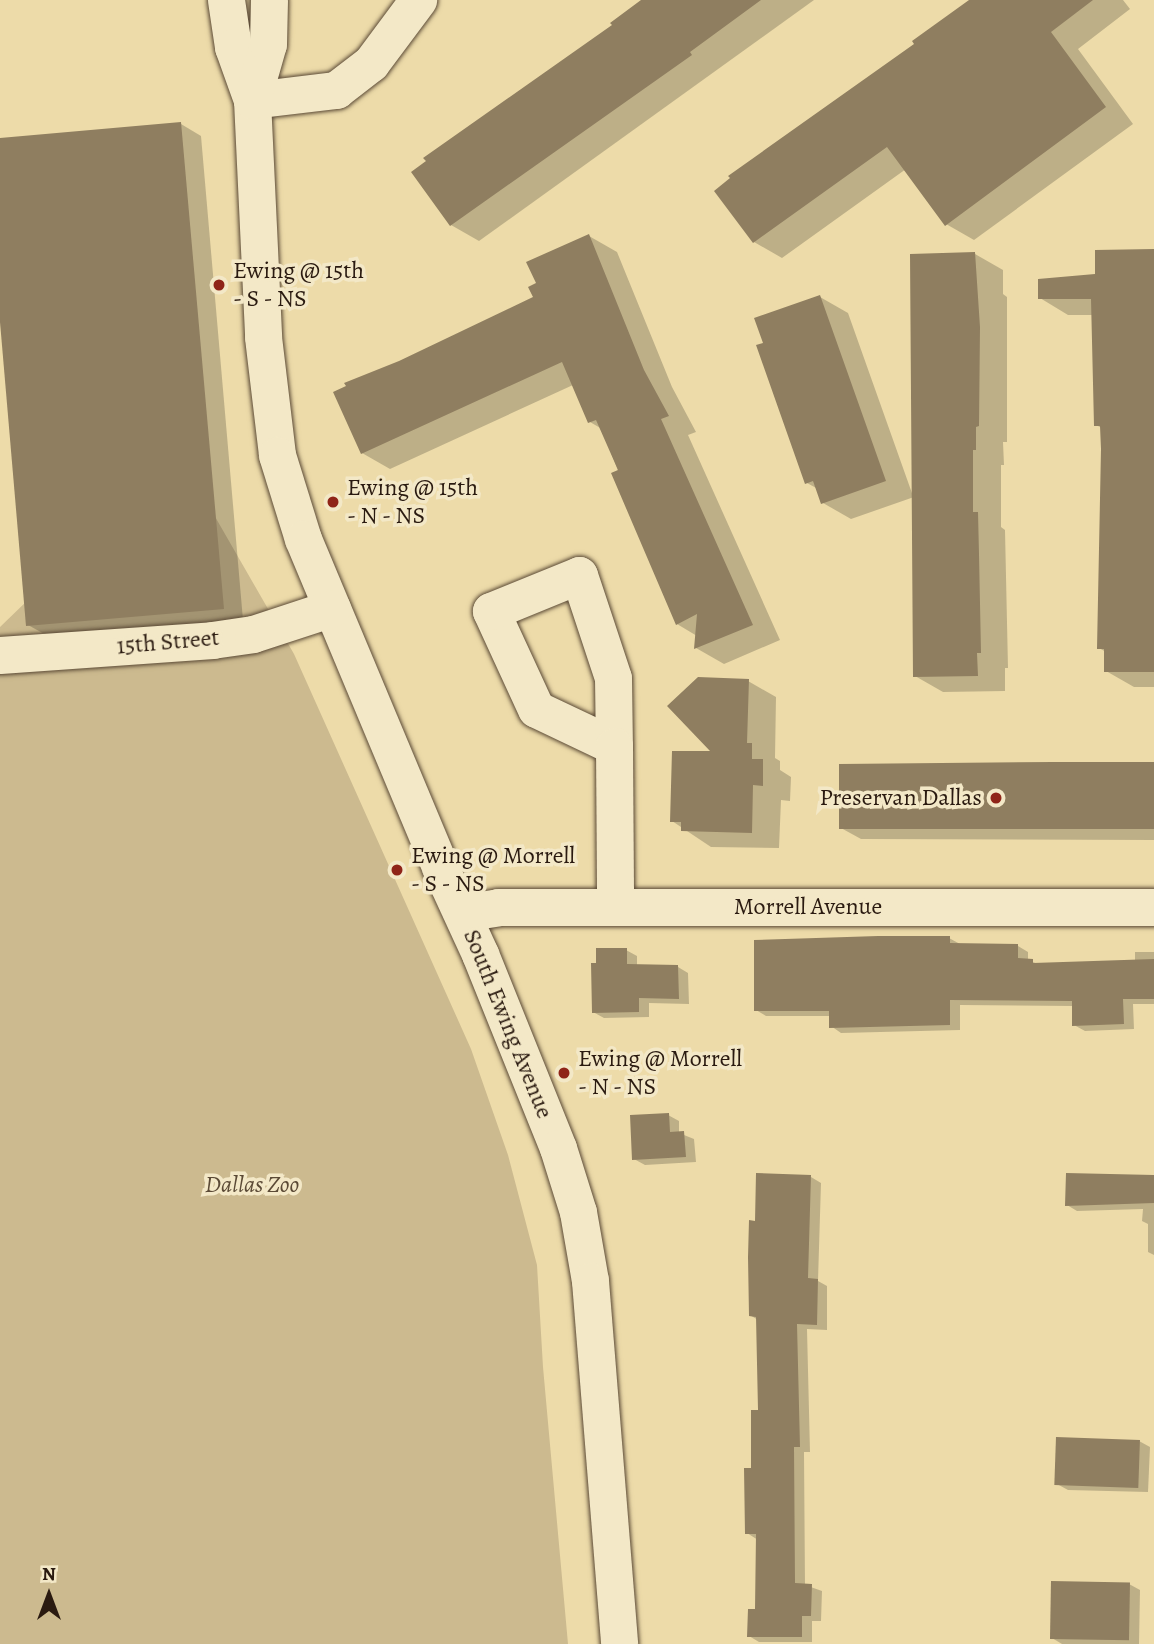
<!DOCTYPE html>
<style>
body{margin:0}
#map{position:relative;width:1154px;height:1644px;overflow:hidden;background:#eddba9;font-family:Alegreya,serif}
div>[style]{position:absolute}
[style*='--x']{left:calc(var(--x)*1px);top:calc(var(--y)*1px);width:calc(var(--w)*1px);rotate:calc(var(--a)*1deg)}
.green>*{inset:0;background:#ccba8f}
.shadow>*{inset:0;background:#0003}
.building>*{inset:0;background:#8f7e60;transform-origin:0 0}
.roads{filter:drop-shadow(0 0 2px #5b4a36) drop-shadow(0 0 2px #5b4a36)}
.minor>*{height:37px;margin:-18.5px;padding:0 18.5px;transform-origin:18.5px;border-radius:18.5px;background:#f3e8c7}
.dots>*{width:19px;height:19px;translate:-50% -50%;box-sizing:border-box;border:4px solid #f3e8c7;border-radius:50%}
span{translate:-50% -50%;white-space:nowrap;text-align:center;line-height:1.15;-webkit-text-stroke:7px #f3e8c7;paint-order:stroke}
.poi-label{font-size:24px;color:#2a1a10}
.left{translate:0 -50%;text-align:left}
.right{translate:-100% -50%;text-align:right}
.street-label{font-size:24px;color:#2a1a10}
.park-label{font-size:24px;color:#5b4a36;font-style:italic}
.north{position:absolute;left:14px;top:1560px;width:70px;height:70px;-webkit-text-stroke:5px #f3e8c7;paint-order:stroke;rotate:0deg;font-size:19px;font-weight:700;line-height:28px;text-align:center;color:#2a1a10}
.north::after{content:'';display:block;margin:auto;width:24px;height:32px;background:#2a1a10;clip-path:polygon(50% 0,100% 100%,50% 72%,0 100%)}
</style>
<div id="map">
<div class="green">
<i style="clip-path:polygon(179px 454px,294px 654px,471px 1049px,508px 1155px,537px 1265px,543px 1367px,568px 1644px,0 1644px,0 627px)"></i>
</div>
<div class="shadow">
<i style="clip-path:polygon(644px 0,814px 0,479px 241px,451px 225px,614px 26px)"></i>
<i style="clip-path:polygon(970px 0,1123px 0,1130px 9px,1078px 49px,1133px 124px,974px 240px,946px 224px,906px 169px,782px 258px,754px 242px,916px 44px)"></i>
<i style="clip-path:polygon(181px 124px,201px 136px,243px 620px,48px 636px,28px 625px,0 302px,0 139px)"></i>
<i style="clip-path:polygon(589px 236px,617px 252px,672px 387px,696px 432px,688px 435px,780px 640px,724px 664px,696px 648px,697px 636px,677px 624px,602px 429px,590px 422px,573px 385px,390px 469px,362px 453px,400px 362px,535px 298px,538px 284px)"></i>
<i style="clip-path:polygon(1154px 251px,1154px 687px,1134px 687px,1106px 671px,1106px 652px,1099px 648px,1102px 428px,1096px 425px,1093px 315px,1068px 315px,1040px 298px)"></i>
<i style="clip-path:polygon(975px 254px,1003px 270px,1003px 294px,1007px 297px,1007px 442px,1003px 442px,1004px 465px,1001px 465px,1001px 527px,1005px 530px,1008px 668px,1005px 668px,1005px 691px,943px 692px,915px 676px,914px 497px,851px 519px,823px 503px,818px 489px,807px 483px,766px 344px,820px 297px,848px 313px,913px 496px)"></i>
<i style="clip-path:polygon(748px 681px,776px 697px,775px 758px,780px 761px,780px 770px,791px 777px,790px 801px,781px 800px,779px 848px,711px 847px,672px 821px,714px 752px)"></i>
<i style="clip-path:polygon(1154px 764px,1154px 840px,861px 839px,841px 828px)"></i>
<i style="clip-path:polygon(949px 938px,960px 944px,1018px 946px,1028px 952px,1028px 960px,1040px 965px,1135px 962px,1135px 952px,1154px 952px,1154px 1004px,1133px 1004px,1134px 1029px,1085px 1031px,1074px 1025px,1074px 1006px,960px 1005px,960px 1030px,841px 1033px,831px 1026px,831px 1016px,766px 1016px,756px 1010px)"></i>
<i style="clip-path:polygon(626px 950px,637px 956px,637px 966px,678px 967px,688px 973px,689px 1004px,649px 1003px,649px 1017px,604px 1018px,593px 1012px)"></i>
<i style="clip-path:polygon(668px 1115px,679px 1121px,679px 1133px,694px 1139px,696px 1162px,645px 1165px,634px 1159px)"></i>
<i style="clip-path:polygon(811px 1177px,821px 1183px,818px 1281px,827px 1286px,827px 1330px,807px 1329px,810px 1452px,804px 1452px,805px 1585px,822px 1591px,821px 1621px,812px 1621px,812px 1642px,759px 1642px,749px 1636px,757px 1611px,758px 1540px,747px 1533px,760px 1412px,758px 1320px,750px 1315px,757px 1223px)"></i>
<i style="clip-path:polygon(1154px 1177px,1154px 1255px,1148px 1252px,1148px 1224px,1142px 1221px,1143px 1209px,1077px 1211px,1067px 1205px)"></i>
<i style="clip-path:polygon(1139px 1441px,1150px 1447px,1148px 1492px,1068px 1490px,1057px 1484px)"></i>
<i style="clip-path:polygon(1129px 1584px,1140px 1590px,1139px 1644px,1062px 1644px,1052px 1638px)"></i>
</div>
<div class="building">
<i style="clip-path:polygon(641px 0,761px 0,690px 52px,692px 55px,450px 226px,411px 172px,426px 161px,423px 158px,612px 25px,610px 23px)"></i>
<i style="clip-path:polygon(969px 0,1093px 0,1051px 32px,1106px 107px,945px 226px,887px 147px,753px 243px,714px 191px,730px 178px,728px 176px,914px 44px,912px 41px)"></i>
<i style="clip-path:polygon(181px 122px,224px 609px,26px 626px,0 322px,0 138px)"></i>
<i style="clip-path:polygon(589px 234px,644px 370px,669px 416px,661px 419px,753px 625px,694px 649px,697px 614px,676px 625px,611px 473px,618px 470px,596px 420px,588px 423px,562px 362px,361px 454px,333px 392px,346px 386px,344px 383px,399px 361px,533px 297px,528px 287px,536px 283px,526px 262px)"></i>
<i style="clip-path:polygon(1154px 249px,1154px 672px,1104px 672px,1104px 649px,1097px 649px,1101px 449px,1100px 426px,1094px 426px,1091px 299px,1038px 299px,1038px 279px,1095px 274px,1095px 250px)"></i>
<i style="clip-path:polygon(975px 252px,980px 327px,979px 426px,976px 427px,976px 450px,973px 450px,973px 512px,978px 512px,979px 554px,981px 653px,977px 653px,978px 676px,913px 677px,910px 254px)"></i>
<i style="clip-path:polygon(820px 295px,886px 481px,821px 504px,813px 481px,805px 484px,756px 345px,763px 343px,754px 318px)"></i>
<i style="clip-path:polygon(698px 677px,749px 679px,747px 743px,752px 743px,752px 759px,763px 759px,763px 786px,753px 785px,752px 833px,681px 831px,681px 822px,670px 822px,672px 751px,710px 751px,667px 706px)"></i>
<i style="clip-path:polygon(1053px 762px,1154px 762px,1154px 829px,839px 829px,839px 764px)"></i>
<i style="clip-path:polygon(878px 936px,950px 936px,950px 943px,1018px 944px,1018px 958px,1033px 959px,1033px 963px,1154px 959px,1154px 999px,1123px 999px,1124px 1024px,1072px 1026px,1072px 1001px,950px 1000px,950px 1025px,829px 1028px,829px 1011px,754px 1011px,754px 940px)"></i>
<i style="clip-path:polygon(596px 948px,627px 948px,627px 964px,678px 965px,679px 999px,639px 998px,639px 1012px,592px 1013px,591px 963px,596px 963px)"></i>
<i style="clip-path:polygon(669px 1113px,670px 1132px,684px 1131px,686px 1157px,632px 1160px,630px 1115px)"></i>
<i style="clip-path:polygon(756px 1173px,811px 1175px,808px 1278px,818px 1279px,817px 1325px,797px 1324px,800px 1447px,794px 1447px,795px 1583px,812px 1584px,811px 1616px,802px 1616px,802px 1637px,747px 1637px,748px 1609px,755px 1609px,756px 1534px,745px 1534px,744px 1468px,751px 1468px,751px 1410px,758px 1410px,756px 1317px,749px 1316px,748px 1257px,749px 1220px,755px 1221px)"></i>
<i style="clip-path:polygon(1066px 1173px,1154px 1175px,1154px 1203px,1065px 1206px)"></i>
<i style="left:1056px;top:1437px;width:84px;height:48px;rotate:2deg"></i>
<i style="left:1051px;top:1581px;width:79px;height:58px;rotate:1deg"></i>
</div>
<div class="roads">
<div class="minor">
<i style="--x:226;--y:0;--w:48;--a:81.5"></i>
<i style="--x:233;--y:47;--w:56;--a:70.3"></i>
<i style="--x:252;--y:100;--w:237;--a:87.3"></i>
<i style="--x:263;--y:337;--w:119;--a:83.2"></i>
<i style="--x:277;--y:455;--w:88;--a:72.8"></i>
<i style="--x:303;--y:539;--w:355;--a:67.3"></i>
<i style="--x:440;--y:867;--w:96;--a:65.3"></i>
<i style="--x:480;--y:954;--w:209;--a:68.1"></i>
<i style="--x:558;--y:1148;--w:67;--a:72.6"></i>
<i style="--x:578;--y:1212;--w:70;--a:80.1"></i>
<i style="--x:590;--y:1281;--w:364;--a:85.4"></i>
<i style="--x:252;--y:100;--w:85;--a:-6.8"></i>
<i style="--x:336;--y:90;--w:44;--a:-37.6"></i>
<i style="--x:371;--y:63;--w:79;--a:-53.3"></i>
<i style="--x:252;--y:100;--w:58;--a:-74.1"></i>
<i style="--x:268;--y:44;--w:44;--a:-88.7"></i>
<i style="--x:0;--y:655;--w:213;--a:-4"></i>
<i style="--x:212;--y:640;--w:41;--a:-8.3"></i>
<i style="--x:253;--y:634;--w:83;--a:-18.2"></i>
<i style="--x:614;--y:746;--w:86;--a:-154.6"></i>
<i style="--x:536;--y:709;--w:108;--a:-114.7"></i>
<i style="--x:491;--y:611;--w:95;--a:-22.2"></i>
<i style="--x:579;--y:575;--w:108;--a:71.7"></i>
<i style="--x:613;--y:678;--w:68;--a:89.2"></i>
<i style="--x:614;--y:746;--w:161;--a:89.6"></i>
<i style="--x:462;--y:913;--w:36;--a:-9"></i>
<i style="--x:498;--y:907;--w:656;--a:0"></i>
</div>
</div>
<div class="dots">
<i style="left:219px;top:285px;background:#8f2418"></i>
<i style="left:333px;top:502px;background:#8f2418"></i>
<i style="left:996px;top:798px;background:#8f2418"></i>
<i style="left:397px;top:870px;background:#8f2418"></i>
<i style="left:564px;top:1073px;background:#8f2418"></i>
</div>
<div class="poi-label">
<span class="left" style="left:233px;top:285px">Ewing @ 15th<br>- S - NS</span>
<span class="left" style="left:347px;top:502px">Ewing @ 15th<br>- N - NS</span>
<span class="right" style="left:982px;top:798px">Preservan Dallas</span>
<span class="left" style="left:411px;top:870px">Ewing @ Morrell<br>- S - NS</span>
<span class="left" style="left:578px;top:1073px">Ewing @ Morrell<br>- N - NS</span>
</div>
<div class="street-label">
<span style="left:168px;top:642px;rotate:-5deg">15th Street</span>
<span style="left:808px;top:907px">Morrell Avenue</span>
<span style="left:508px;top:1024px;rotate:68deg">South Ewing Avenue</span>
</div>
<div class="park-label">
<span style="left:252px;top:1185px">Dallas Zoo</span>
</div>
<div class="north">N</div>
</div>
